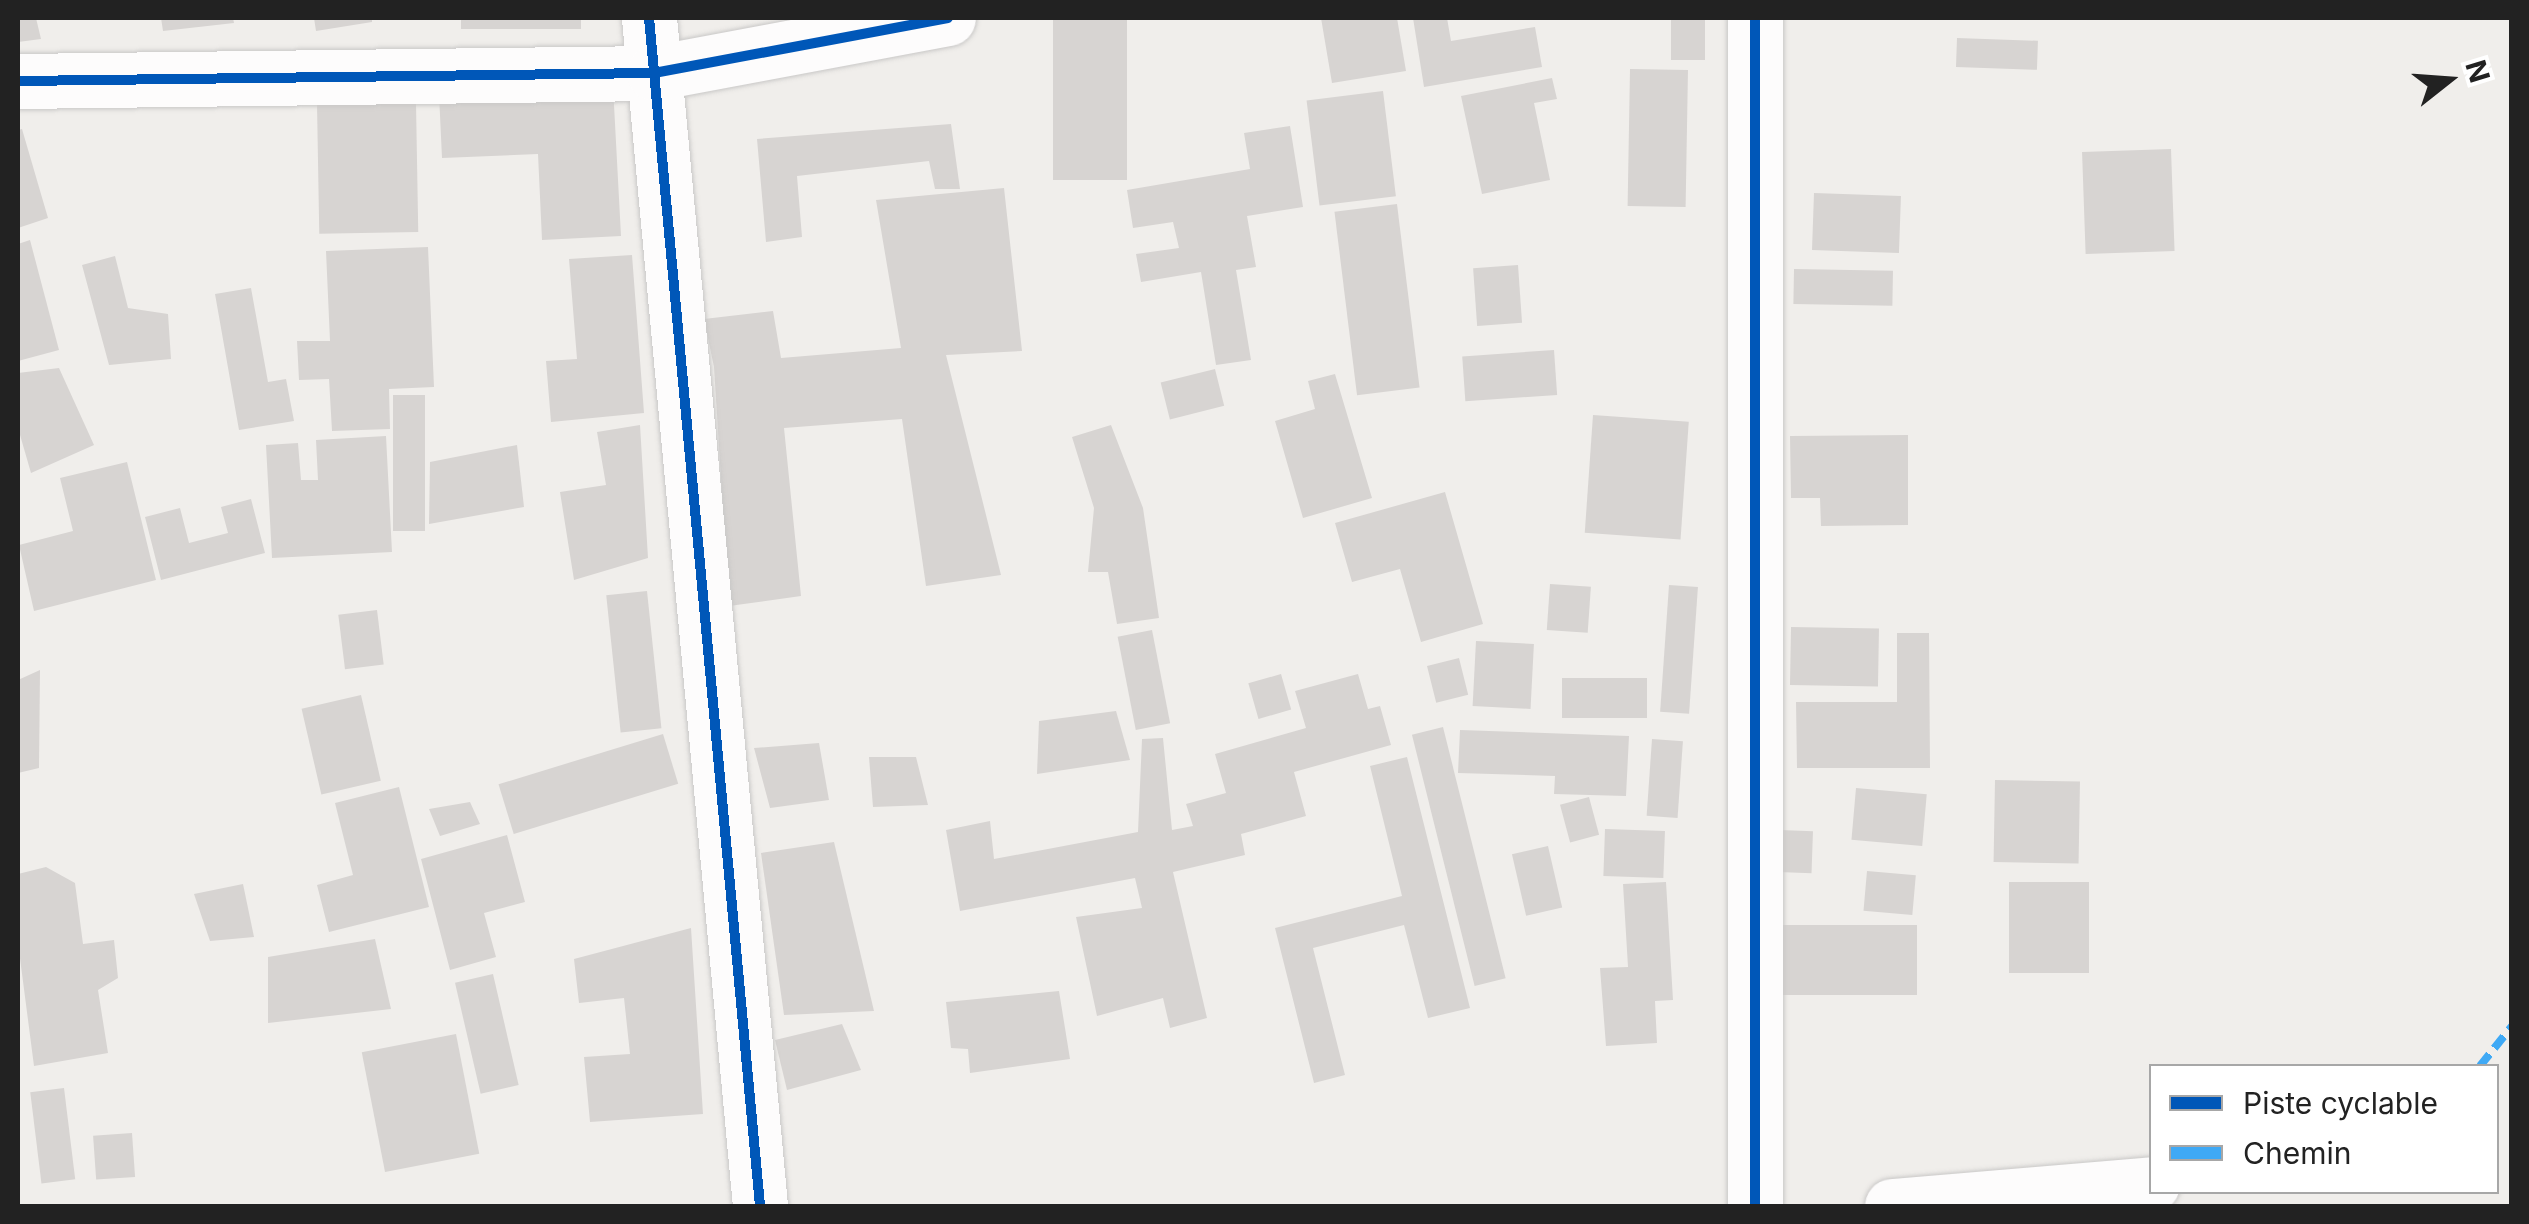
<!DOCTYPE html>
<style>
body{margin:0}
#map{position:relative;width:2529px;height:1224px;overflow:hidden;background:#f0eeeb;font-family:Inter,sans-serif}
div>[style]{position:absolute}
[style*='--x']{left:calc(var(--x)*1px);top:calc(var(--y)*1px);width:calc(var(--w)*1px);rotate:calc(var(--a)*1deg)}
.building>*{inset:0;background:#d7d4d2;transform-origin:0 0}
.roads{filter:drop-shadow(0 0 2px #c9c8c7) drop-shadow(0 0 2px #c9c8c7)}
.minor>*{height:55px;margin:-27.5px;padding:0 27.5px;transform-origin:27.5px;border-radius:27.5px;background:#fdfcfc}
.quiet>*{height:8px;margin-top:-4px;transform-origin:0;background:repeating-linear-gradient(90deg,#3fa9f5 0 15px,transparent 0 23px)}
.cycleway>*{height:10px;margin:-5px;padding:0 5px;transform-origin:5px;border-radius:5px;background:#0057b8}
span{translate:-50% -50%;white-space:nowrap;text-align:center;line-height:1.15;-webkit-text-stroke:9px #fff;paint-order:stroke}
.frame{position:absolute;inset:0;border:20px solid #222;pointer-events:none}
.legend{position:absolute;left:2149px;top:1064px;width:350px;height:130px;box-sizing:border-box;background:#fff;border:2px solid #a7a7a7;margin:0;padding:12px 18px;list-style:none;font-size:30px;color:#222}
.legend li{display:flex;align-items:center;gap:20px;height:50px}
.legend b{width:50px;border:2px solid #a7a7a7}
.north{position:absolute;left:2399px;top:30px;width:100px;height:100px;-webkit-text-stroke:8px #fff;paint-order:stroke;rotate:73deg;font-size:28px;font-weight:700;line-height:40px;text-align:center;color:#222}
.north::after{content:'';display:block;margin:auto;width:35px;height:45px;background:#222;clip-path:polygon(50% 0,100% 100%,50% 72%,0 100%)}
</style>
<div id="map">
<div class="building">
<i style="clip-path:polygon(18px 18px,36px 18px,41px 39px,18px 42px)"></i>
<i style="clip-path:polygon(161px 18px,233px 18px,234px 23px,163px 31px)"></i>
<i style="clip-path:polygon(314px 18px,372px 18px,372px 22px,316px 31px)"></i>
<i style="left:461px;top:18px;width:120px;height:11px"></i>
<i style="left:1053px;top:18px;width:74px;height:162px"></i>
<i style="clip-path:polygon(1321px 18px,1397px 18px,1406px 71px,1332px 83px)"></i>
<i style="clip-path:polygon(1413px 18px,1447px 18px,1451px 41px,1535px 27px,1542px 67px,1424px 87px)"></i>
<i style="left:1671px;top:18px;width:34px;height:42px"></i>
<i style="left:1957px;top:38px;width:81px;height:29px;rotate:2deg"></i>
<i style="left:1630px;top:69px;width:58px;height:137px;rotate:1deg"></i>
<i style="clip-path:polygon(1552px 78px,1557px 99px,1534px 103px,1550px 180px,1482px 194px,1461px 96px)"></i>
<i style="clip-path:polygon(613px 86px,621px 236px,542px 240px,538px 154px,442px 158px,439px 94px)"></i>
<i style="left:1383px;top:91px;width:106px;height:77px;rotate:83deg"></i>
<i style="left:416px;top:103px;width:129px;height:99px;rotate:89deg"></i>
<i style="clip-path:polygon(951px 124px,960px 189px,935px 189px,929px 161px,797px 176px,802px 237px,766px 242px,757px 139px)"></i>
<i style="clip-path:polygon(1290px 126px,1303px 207px,1247px 216px,1256px 267px,1236px 270px,1251px 360px,1216px 365px,1201px 272px,1141px 282px,1136px 254px,1179px 248px,1173px 222px,1133px 228px,1127px 190px,1250px 169px,1244px 133px)"></i>
<i style="clip-path:polygon(22px 129px,48px 218px,18px 228px,18px 130px)"></i>
<i style="left:2171px;top:149px;width:102px;height:89px;rotate:88deg"></i>
<i style="clip-path:polygon(1004px 188px,1022px 351px,946px 355px,1001px 575px,926px 586px,902px 419px,784px 428px,801px 596px,729px 606px,714px 367px,704px 319px,773px 311px,781px 358px,901px 348px,876px 200px)"></i>
<i style="left:1814px;top:193px;width:87px;height:57px;rotate:2deg"></i>
<i style="left:1397px;top:204px;width:185px;height:63px;rotate:83deg"></i>
<i style="clip-path:polygon(30px 240px,59px 350px,18px 361px,18px 244px)"></i>
<i style="clip-path:polygon(428px 247px,434px 387px,389px 389px,390px 429px,332px 431px,329px 379px,299px 380px,297px 341px,330px 341px,326px 251px)"></i>
<i style="clip-path:polygon(632px 255px,644px 413px,551px 422px,546px 361px,577px 359px,569px 259px)"></i>
<i style="clip-path:polygon(115px 256px,128px 308px,168px 314px,171px 359px,109px 365px,82px 265px)"></i>
<i style="left:1518px;top:265px;width:58px;height:45px;rotate:86deg"></i>
<i style="left:1794px;top:269px;width:99px;height:35px;rotate:1deg"></i>
<i style="clip-path:polygon(251px 288px,268px 382px,286px 379px,294px 421px,239px 430px,215px 294px)"></i>
<i style="left:1554px;top:350px;width:45px;height:92px;rotate:86deg"></i>
<i style="clip-path:polygon(59px 368px,94px 445px,31px 473px,18px 428px,18px 373px)"></i>
<i style="left:1215px;top:369px;width:38px;height:56px;rotate:76deg"></i>
<i style="clip-path:polygon(1335px 374px,1372px 498px,1303px 518px,1275px 421px,1315px 409px,1308px 381px)"></i>
<i style="left:393px;top:395px;width:32px;height:136px"></i>
<i style="left:1593px;top:415px;width:96px;height:118px;rotate:4deg"></i>
<i style="clip-path:polygon(640px 425px,648px 558px,574px 580px,560px 492px,606px 485px,597px 432px)"></i>
<i style="clip-path:polygon(1111px 425px,1143px 508px,1159px 618px,1117px 624px,1108px 572px,1088px 572px,1094px 508px,1072px 437px)"></i>
<i style="clip-path:polygon(1908px 435px,1908px 525px,1821px 526px,1820px 498px,1791px 498px,1790px 436px)"></i>
<i style="clip-path:polygon(386px 436px,392px 552px,272px 558px,266px 445px,298px 443px,301px 480px,318px 480px,316px 440px)"></i>
<i style="clip-path:polygon(517px 445px,524px 507px,429px 524px,430px 462px)"></i>
<i style="clip-path:polygon(127px 462px,156px 580px,34px 611px,19px 545px,73px 531px,60px 478px)"></i>
<i style="clip-path:polygon(1445px 492px,1483px 624px,1421px 642px,1400px 569px,1352px 582px,1335px 523px)"></i>
<i style="clip-path:polygon(251px 499px,265px 553px,161px 580px,145px 517px,180px 508px,189px 543px,228px 533px,221px 507px)"></i>
<i style="left:1550px;top:584px;width:41px;height:46px;rotate:4deg"></i>
<i style="left:1669px;top:585px;width:29px;height:127px;rotate:4deg"></i>
<i style="left:647px;top:591px;width:138px;height:41px;rotate:84deg"></i>
<i style="left:377px;top:610px;width:55px;height:39px;rotate:83deg"></i>
<i style="left:1791px;top:627px;width:88px;height:58px;rotate:1deg"></i>
<i style="left:1152px;top:630px;width:95px;height:35px;rotate:79deg"></i>
<i style="clip-path:polygon(1897px 633px,1929px 633px,1930px 768px,1797px 768px,1796px 702px,1897px 702px)"></i>
<i style="left:1476px;top:641px;width:58px;height:65px;rotate:3deg"></i>
<i style="left:1459px;top:658px;width:38px;height:33px;rotate:76deg"></i>
<i style="clip-path:polygon(40px 670px,39px 768px,18px 773px,18px 680px)"></i>
<i style="left:1281px;top:674px;width:37px;height:34px;rotate:74deg"></i>
<i style="clip-path:polygon(1358px 674px,1368px 709px,1380px 706px,1391px 745px,1294px 772px,1306px 816px,1241px 834px,1245px 855px,1173px 872px,1207px 1018px,1170px 1028px,1163px 998px,1097px 1016px,1076px 917px,1142px 908px,1135px 878px,960px 911px,946px 830px,990px 821px,994px 859px,1138px 832px,1142px 739px,1163px 738px,1172px 830px,1193px 826px,1186px 804px,1226px 793px,1215px 754px,1306px 728px,1295px 691px)"></i>
<i style="left:1562px;top:678px;width:85px;height:40px"></i>
<i style="left:361px;top:695px;width:88px;height:61px;rotate:77deg"></i>
<i style="clip-path:polygon(1116px 711px,1130px 760px,1037px 774px,1039px 721px)"></i>
<i style="left:1443px;top:727px;width:259px;height:32px;rotate:76deg"></i>
<i style="clip-path:polygon(1460px 730px,1629px 736px,1626px 796px,1554px 794px,1555px 776px,1458px 773px)"></i>
<i style="left:663px;top:734px;width:52px;height:172px;rotate:73deg"></i>
<i style="left:1652px;top:739px;width:31px;height:77px;rotate:4deg"></i>
<i style="clip-path:polygon(819px 743px,829px 800px,770px 808px,754px 748px)"></i>
<i style="clip-path:polygon(869px 757px,916px 757px,928px 805px,873px 807px)"></i>
<i style="clip-path:polygon(1407px 757px,1470px 1008px,1428px 1018px,1404px 925px,1313px 948px,1345px 1075px,1314px 1083px,1275px 928px,1402px 896px,1370px 766px)"></i>
<i style="left:1995px;top:780px;width:85px;height:82px;rotate:1deg"></i>
<i style="clip-path:polygon(399px 787px,429px 907px,329px 932px,317px 885px,353px 875px,335px 803px)"></i>
<i style="left:1856px;top:788px;width:71px;height:52px;rotate:5deg"></i>
<i style="left:1589px;top:797px;width:39px;height:30px;rotate:75deg"></i>
<i style="clip-path:polygon(470px 802px,480px 824px,440px 836px,429px 809px)"></i>
<i style="left:1605px;top:829px;width:60px;height:47px;rotate:2deg"></i>
<i style="left:1780px;top:830px;width:33px;height:42px;rotate:2deg"></i>
<i style="clip-path:polygon(507px 835px,525px 902px,484px 913px,496px 957px,450px 970px,421px 859px)"></i>
<i style="clip-path:polygon(834px 842px,874px 1011px,784px 1015px,761px 853px)"></i>
<i style="left:1548px;top:846px;width:63px;height:37px;rotate:77deg"></i>
<i style="clip-path:polygon(46px 867px,75px 883px,83px 944px,114px 940px,118px 978px,98px 990px,108px 1053px,34px 1066px,18px 943px,18px 874px)"></i>
<i style="left:1867px;top:871px;width:49px;height:40px;rotate:5deg"></i>
<i style="clip-path:polygon(1666px 882px,1673px 1000px,1655px 1001px,1657px 1043px,1606px 1046px,1600px 968px,1628px 967px,1623px 884px)"></i>
<i style="left:2009px;top:882px;width:80px;height:91px"></i>
<i style="clip-path:polygon(243px 884px,254px 937px,210px 941px,194px 894px)"></i>
<i style="left:1779px;top:925px;width:138px;height:70px"></i>
<i style="clip-path:polygon(691px 928px,703px 1114px,590px 1122px,584px 1057px,630px 1054px,624px 998px,579px 1003px,574px 959px)"></i>
<i style="clip-path:polygon(375px 939px,391px 1009px,268px 1023px,268px 957px)"></i>
<i style="left:493px;top:974px;width:114px;height:39px;rotate:77deg"></i>
<i style="clip-path:polygon(1059px 991px,1070px 1059px,970px 1073px,968px 1049px,951px 1048px,946px 1002px)"></i>
<i style="clip-path:polygon(842px 1024px,861px 1070px,787px 1090px,775px 1040px)"></i>
<i style="left:456px;top:1034px;width:122px;height:96px;rotate:79deg"></i>
<i style="left:64px;top:1088px;width:92px;height:34px;rotate:83deg"></i>
<i style="left:132px;top:1133px;width:44px;height:39px;rotate:86deg"></i>
</div>
<div class="roads">
<div class="minor">
<i style="--x:649;--y:18;--w:1193;--a:84.66"></i>
<i style="--x:1755;--y:18;--w:1188;--a:90"></i>
<i style="--x:18;--y:81;--w:636;--a:-0.72"></i>
<i style="--x:654;--y:73;--w:299;--a:-10.6"></i>
<i style="--x:1892;--y:1206;--w:261;--a:-4.8"></i>
</div>
</div>
<div class="quiet">
<i style="--x:2480;--y:1066;--w:51;--a:-51.3"></i>
</div>
<div class="cycleway">
<i style="--x:649;--y:18;--w:1193;--a:84.66"></i>
<i style="--x:1755;--y:18;--w:1188;--a:90"></i>
<i style="--x:18;--y:81;--w:636;--a:-0.72"></i>
<i style="--x:654;--y:73;--w:299;--a:-10.6"></i>
</div>
<div class="frame"></div>
<ul class="legend">
<li><b style="height:12px;background:#0057b8"></b>Piste cyclable</li>
<li><b style="height:12px;background:#3fa9f5"></b>Chemin</li>
</ul>
<div class="north">N</div>
</div>
